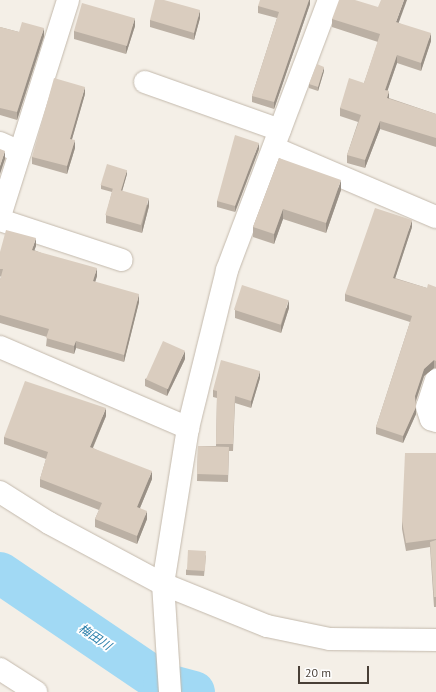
<!DOCTYPE html>
<meta charset="utf-8">
<style>
body{margin:0}
#map{position:relative;width:436px;height:692px;overflow:hidden;background:#f4efe7;font-family:"PT Sans","Noto Sans JP",sans-serif}
div>[style]{position:absolute}
[style*='--x']{left:calc(var(--x)*1px);top:calc(var(--y)*1px);width:calc(var(--w)*1px);rotate:calc(var(--a)*1deg)}
.river>*{height:42px;margin:-21px;padding:0 21px;transform-origin:21px;border-radius:21px;background:#a1d9f4}
.roads{filter:drop-shadow(0 0 1px #c3b9ac) drop-shadow(0 0 1px #c3b9ac)}
.minor>*{height:22px;margin:-11px;padding:0 11px;transform-origin:11px;border-radius:11px;background:#fff}
.wall>*{inset:0;background:#bbb0a4}
.shaded-wall>*{inset:0;background:#999086}
.building>*{inset:0;background:#dacdbf;transform-origin:0 0}
span{translate:-50% -50%;white-space:nowrap;text-align:center;line-height:1.15;-webkit-text-stroke:3.5px #fff;paint-order:stroke}
.water-label{font-size:12px;color:#277da9;font-style:italic}
.scale{position:absolute;left:298px;top:666px;width:71px;height:18px;box-sizing:border-box;border:2px solid #483f36;border-top:0;padding-left:5px;font-size:12px;line-height:14px;white-space:nowrap;color:#483f36;-webkit-text-stroke:3px #fff;paint-order:stroke}
</style>
<div id="map">
<div class="river">
<i style="--x:0;--y:573;--w:198;--a:34.1"></i>
<i style="--x:164;--y:684;--w:31;--a:15"></i>
</div>
<div class="roads">
<div class="minor">
<i style="--x:145;--y:82;--w:143;--a:19.6"></i>
<i style="--x:0;--y:143;--w:22;--a:24"></i>
<i style="--x:274;--y:148;--w:176;--a:23.1"></i>
<i style="--x:0;--y:216;--w:226;--a:-72.5"></i>
<i style="--x:0;--y:220;--w:128;--a:18.2"></i>
<i style="--x:0;--y:347;--w:205;--a:23.3"></i>
<i style="--x:436;--y:380;--w:28;--a:108"></i>
<i style="--x:427;--y:407;--w:13;--a:72"></i>
<i style="--x:431;--y:419;--w:5;--a:22"></i>
<i style="--x:0;--y:492;--w:58;--a:32.3"></i>
<i style="--x:49;--y:523;--w:129;--a:28.2"></i>
<i style="--x:163;--y:584;--w:112;--a:22"></i>
<i style="--x:267;--y:626;--w:64;--a:11.7"></i>
<i style="--x:330;--y:639;--w:106;--a:0.5"></i>
<i style="--x:0;--y:669;--w:43;--a:32.6"></i>
<i style="--x:170;--y:692;--w:108;--a:-93.7"></i>
<i style="--x:163;--y:584;--w:158;--a:-80.9"></i>
<i style="--x:188;--y:428;--w:163;--a:-76.1"></i>
<i style="--x:227;--y:270;--w:289;--a:-69.3"></i>
</div>
</div>
<div class="wall">
<i style="clip-path:polygon(310px 0,310px 4px,274px 109px,252px 102px,252px 96px,277px 18px,258px 13px,258px 6px)"></i>
<i style="clip-path:polygon(378px 7px,399px 23px,431px 41px,421px 71px,397px 63px,387px 91px,389px 98px,436px 114px,436px 147px,380px 129px,365px 168px,347px 163px,347px 155px,358px 122px,340px 116px,340px 108px,364px 83px,378px 42px,332px 27px,332px 19px)"></i>
<i style="clip-path:polygon(200px 18px,194px 40px,150px 27px,150px 20px)"></i>
<i style="clip-path:polygon(135px 26px,126px 54px,74px 39px,74px 31px)"></i>
<i style="clip-path:polygon(0 27px,19px 32px,44px 36px,17px 120px,0 115px)"></i>
<i style="clip-path:polygon(324px 71px,318px 91px,309px 88px,309px 84px)"></i>
<i style="clip-path:polygon(85px 94px,72px 139px,75px 148px,67px 174px,32px 164px,32px 157px)"></i>
<i style="clip-path:polygon(259px 149px,235px 212px,217px 207px,217px 201px)"></i>
<i style="clip-path:polygon(279px 158px,341px 190px,326px 233px,283px 219px,274px 244px,253px 237px,253px 227px)"></i>
<i style="clip-path:polygon(127px 174px,122px 191px,149px 206px,142px 233px,106px 223px,106px 215px,112px 192px,101px 189px,101px 185px)"></i>
<i style="clip-path:polygon(412px 227px,395px 278px,427px 288px,436px 287px,436px 368px,434px 368px,424px 376px,416px 401px,416px 414px,403px 443px,376px 434px,376px 427px,410px 322px,345px 301px,345px 294px)"></i>
<i style="clip-path:polygon(36px 246px,34px 250px,97px 276px,95px 282px,139px 302px,124px 362px,76px 348px,74px 354px,46px 346px,47px 337px,0 323px,0 280px,1px 277px,0 276px,0 252px)"></i>
<i style="clip-path:polygon(289px 308px,281px 333px,235px 318px,235px 310px)"></i>
<i style="clip-path:polygon(185px 359px,167px 396px,145px 386px,145px 379px)"></i>
<i style="clip-path:polygon(260px 378px,251px 408px,235px 403px,233px 451px,229px 451px,228px 482px,197px 481px,198px 446px,216px 446px,217px 398px,213px 397px,213px 390px)"></i>
<i style="clip-path:polygon(106px 416px,93px 448px,152px 479px,140px 508px,147px 519px,137px 544px,95px 527px,95px 519px,99px 510px,40px 487px,40px 479px,46px 459px,4px 444px,4px 437px)"></i>
<i style="clip-path:polygon(436px 453px,436px 607px,434px 607px,430px 547px,406px 551px,402px 529px,402px 521px)"></i>
<i style="clip-path:polygon(206px 555px,204px 576px,186px 575px,186px 570px)"></i>
</div>
<div class="shaded-wall">
<i style="clip-path:polygon(309px 0,310px 0,310px 4px,274px 109px,274px 102px)"></i>
<i style="clip-path:polygon(404px 0,407px 0,396px 30px,396px 22px)"></i>
<i style="clip-path:polygon(200px 10px,200px 18px,194px 40px,194px 33px)"></i>
<i style="clip-path:polygon(135px 18px,135px 26px,126px 54px,126px 46px)"></i>
<i style="clip-path:polygon(44px 28px,44px 36px,17px 120px,17px 112px)"></i>
<i style="clip-path:polygon(431px 33px,431px 41px,421px 71px,421px 63px)"></i>
<i style="clip-path:polygon(397px 55px,397px 63px,385px 98px,385px 90px)"></i>
<i style="clip-path:polygon(324px 67px,324px 71px,318px 91px,318px 87px)"></i>
<i style="clip-path:polygon(85px 87px,85px 94px,70px 146px,70px 139px)"></i>
<i style="clip-path:polygon(389px 91px,389px 99px,387px 98px)"></i>
<i style="clip-path:polygon(380px 121px,380px 129px,365px 168px,365px 160px)"></i>
<i style="clip-path:polygon(75px 140px,75px 148px,67px 174px,67px 166px)"></i>
<i style="clip-path:polygon(259px 143px,259px 149px,235px 212px,235px 206px)"></i>
<i style="clip-path:polygon(5px 151px,5px 159px,0 174px,0 166px)"></i>
<i style="clip-path:polygon(127px 170px,127px 174px,121px 195px,121px 191px)"></i>
<i style="clip-path:polygon(341px 180px,341px 190px,326px 233px,326px 223px)"></i>
<i style="clip-path:polygon(149px 198px,149px 206px,142px 233px,142px 226px)"></i>
<i style="clip-path:polygon(283px 209px,283px 219px,274px 244px,274px 234px)"></i>
<i style="clip-path:polygon(412px 220px,412px 227px,393px 285px,393px 278px)"></i>
<i style="clip-path:polygon(36px 238px,36px 246px,32px 257px,32px 250px)"></i>
<i style="clip-path:polygon(97px 268px,97px 276px,93px 289px,93px 281px)"></i>
<i style="clip-path:polygon(139px 294px,139px 302px,124px 362px,124px 355px)"></i>
<i style="clip-path:polygon(289px 300px,289px 308px,281px 333px,281px 326px)"></i>
<i style="clip-path:polygon(76px 341px,76px 348px,74px 354px,74px 346px)"></i>
<i style="clip-path:polygon(185px 351px,185px 359px,167px 396px,167px 388px)"></i>
<i style="clip-path:polygon(434px 360px,434px 368px,424px 376px,415px 403px,415px 396px,424px 369px)"></i>
<i style="clip-path:polygon(260px 371px,260px 378px,251px 408px,251px 401px)"></i>
<i style="clip-path:polygon(416px 407px,416px 414px,403px 443px,403px 436px)"></i>
<i style="clip-path:polygon(106px 408px,106px 416px,90px 454px,90px 447px)"></i>
<i style="clip-path:polygon(152px 471px,152px 479px,137px 515px,137px 507px)"></i>
<i style="clip-path:polygon(147px 511px,147px 519px,137px 544px,137px 536px)"></i>
</div>
<div class="building">
<i style="clip-path:polygon(155px 0,164px 0,200px 10px,194px 33px,150px 20px)"></i>
<i style="clip-path:polygon(260px 0,309px 0,274px 102px,252px 96px,279px 12px,258px 6px)"></i>
<i style="clip-path:polygon(339px 0,355px 0,378px 7px,381px 0,404px 0,396px 22px,431px 33px,421px 63px,397px 55px,385px 90px,389px 91px,387px 98px,436px 114px,436px 138px,380px 121px,365px 160px,347px 155px,361px 115px,340px 108px,349px 78px,364px 83px,380px 34px,332px 19px)"></i>
<i style="left:82px;top:3px;width:55px;height:29px;rotate:16deg"></i>
<i style="clip-path:polygon(22px 22px,44px 28px,17px 112px,0 108px,0 27px,19px 32px)"></i>
<i style="clip-path:polygon(317px 64px,324px 67px,318px 87px,309px 84px)"></i>
<i style="clip-path:polygon(54px 78px,85px 87px,70px 139px,75px 140px,67px 166px,32px 157px)"></i>
<i style="clip-path:polygon(235px 135px,259px 143px,235px 206px,217px 201px)"></i>
<i style="clip-path:polygon(0 149px,5px 151px,0 166px)"></i>
<i style="clip-path:polygon(279px 158px,341px 180px,326px 223px,283px 209px,274px 234px,253px 227px)"></i>
<i style="left:107px;top:164px;width:21px;height:22px;rotate:17deg"></i>
<i style="left:113px;top:188px;width:37px;height:28px;rotate:16deg"></i>
<i style="clip-path:polygon(375px 208px,412px 220px,393px 278px,427px 288px,428px 284px,436px 287px,436px 361px,434px 360px,424px 369px,415px 396px,416px 407px,403px 436px,376px 427px,412px 316px,345px 294px)"></i>
<i style="clip-path:polygon(6px 230px,36px 238px,32px 250px,97px 268px,93px 281px,139px 294px,124px 355px,76px 341px,74px 346px,46px 338px,49px 329px,0 315px,0 280px,3px 269px,0 269px,0 252px)"></i>
<i style="left:242px;top:285px;width:49px;height:26px;rotate:18deg"></i>
<i style="left:163px;top:341px;width:24px;height:42px;rotate:24deg"></i>
<i style="clip-path:polygon(221px 360px,260px 371px,251px 401px,235px 396px,233px 444px,216px 444px,217px 391px,213px 390px)"></i>
<i style="clip-path:polygon(25px 381px,106px 408px,90px 447px,152px 471px,137px 507px,147px 511px,137px 536px,95px 519px,102px 503px,40px 479px,48px 452px,4px 437px)"></i>
<i style="left:198px;top:446px;width:31px;height:28px;rotate:2deg"></i>
<i style="clip-path:polygon(405px 453px,436px 453px,436px 539px,406px 543px,402px 521px)"></i>
<i style="clip-path:polygon(436px 540px,436px 597px,434px 597px,430px 542px)"></i>
<i style="left:188px;top:550px;width:18px;height:20px;rotate:3deg"></i>
</div>
<div class="water-label">
<span style="left:95px;top:637px;rotate:34deg">梅田川</span>
</div>
<div class="scale">20 m</div>
</div>
